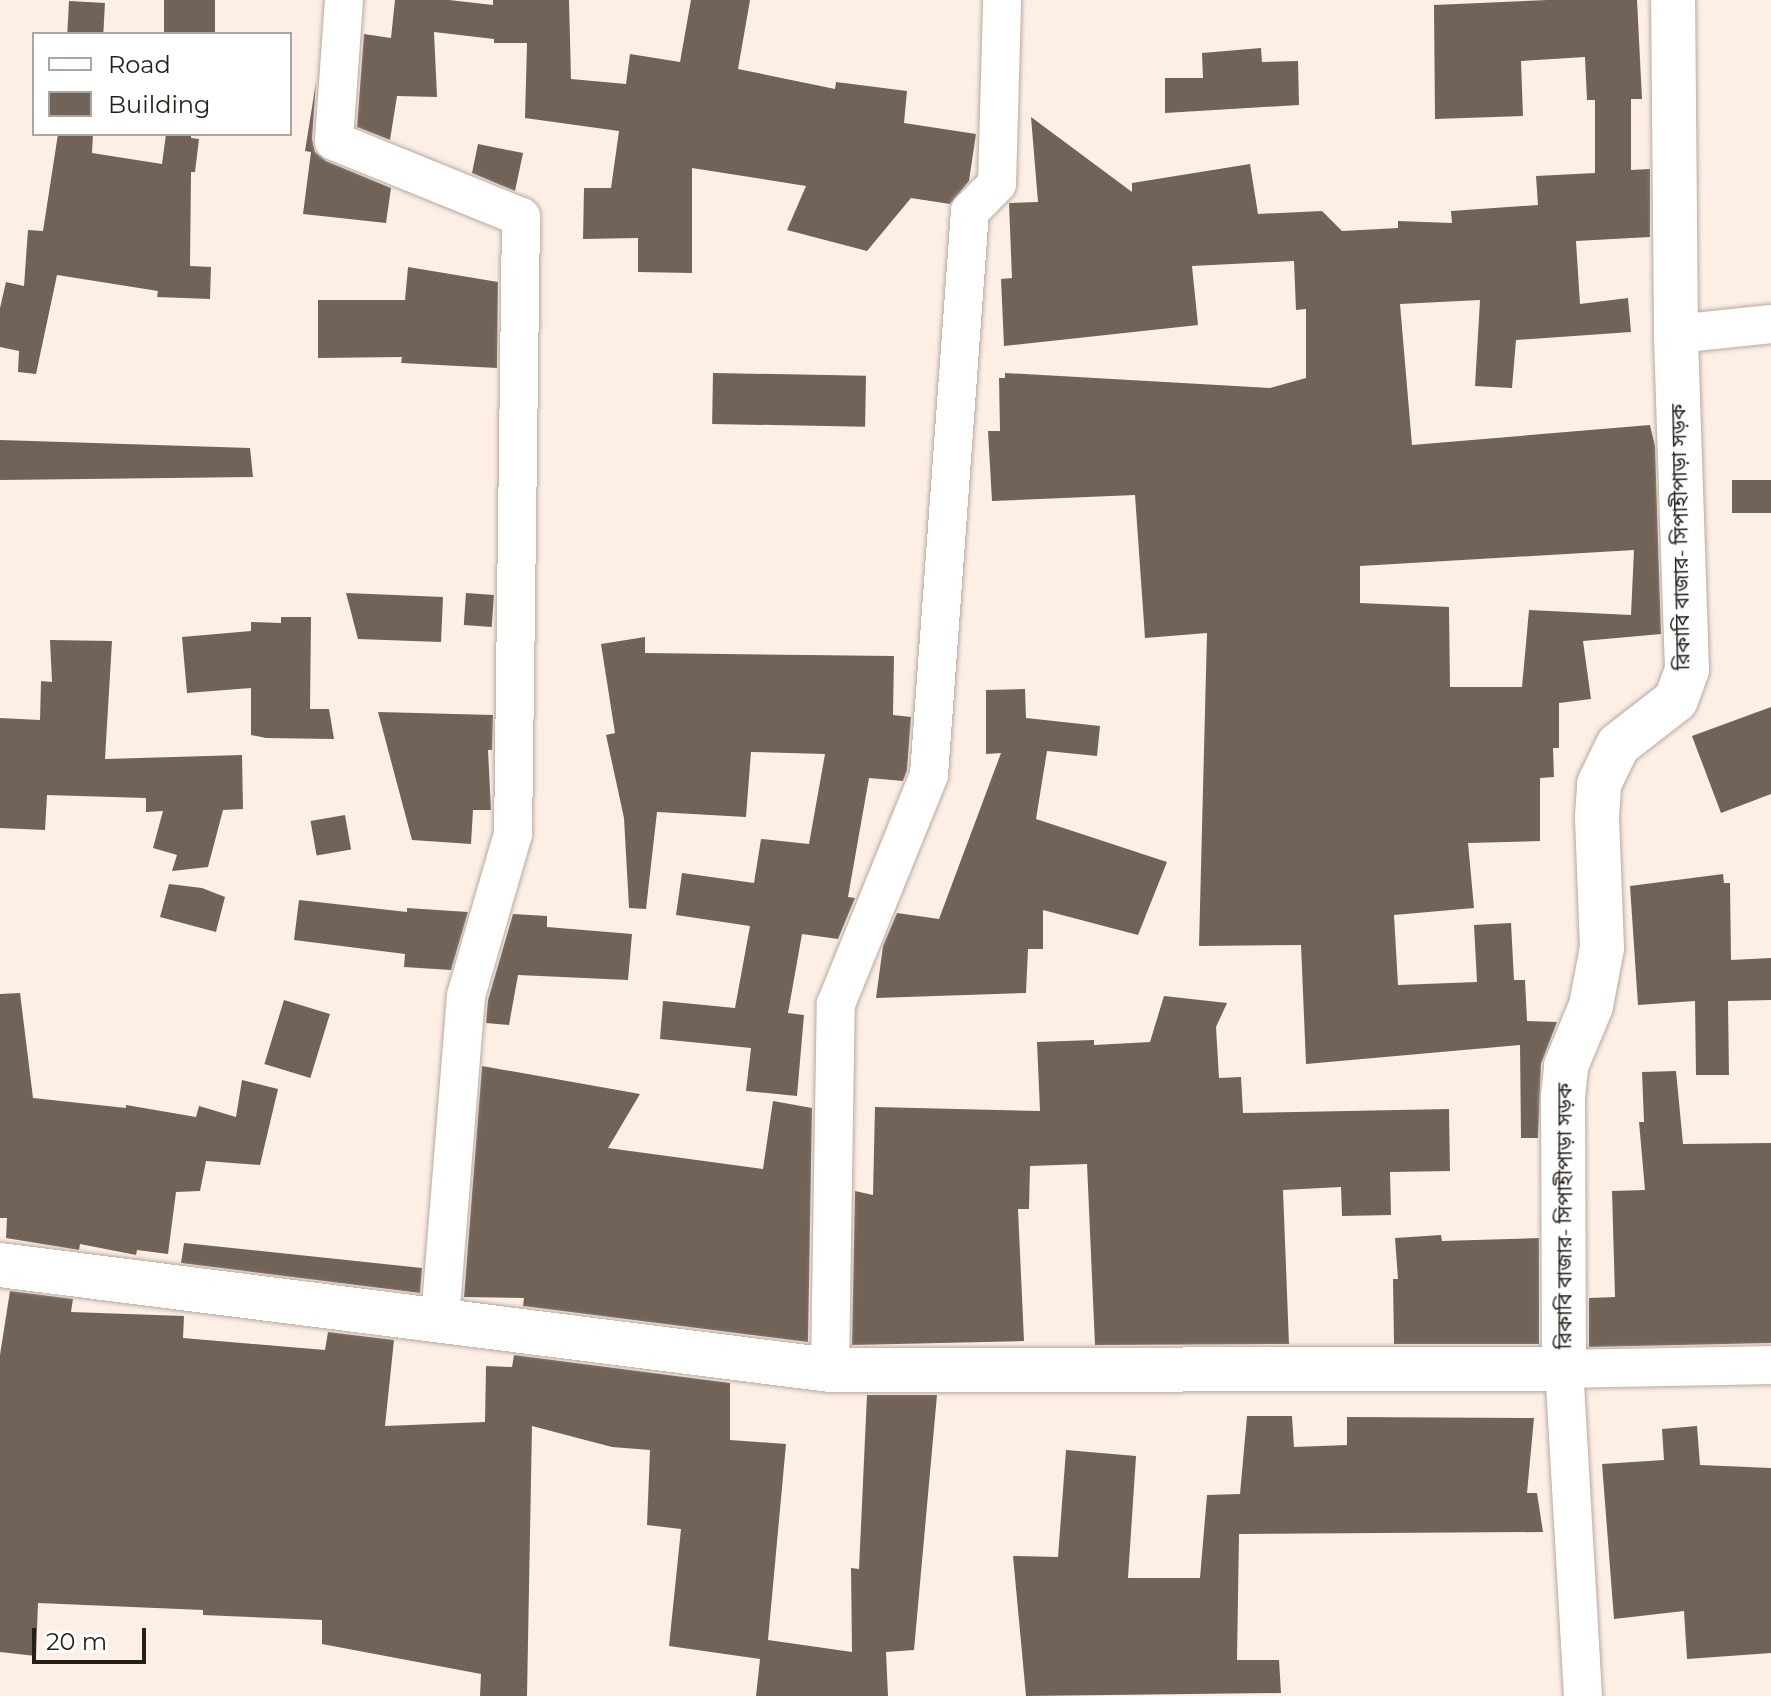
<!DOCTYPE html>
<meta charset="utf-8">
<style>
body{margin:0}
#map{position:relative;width:1771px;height:1696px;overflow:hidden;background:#fdefe5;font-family:Montserrat,"Noto Sans Bengali",sans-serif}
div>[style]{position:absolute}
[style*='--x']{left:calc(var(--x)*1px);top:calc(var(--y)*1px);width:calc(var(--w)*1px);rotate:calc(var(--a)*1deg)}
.building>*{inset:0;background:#726359;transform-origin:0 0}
.roads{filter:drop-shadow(0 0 2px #b9a89d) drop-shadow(0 0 2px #b9a89d)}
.minor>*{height:38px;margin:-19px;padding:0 19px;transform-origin:19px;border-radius:19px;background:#fff}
.tertiary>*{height:44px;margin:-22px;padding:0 22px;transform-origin:22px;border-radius:22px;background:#fff}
.secondary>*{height:44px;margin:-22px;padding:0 22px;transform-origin:22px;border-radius:22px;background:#fff}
span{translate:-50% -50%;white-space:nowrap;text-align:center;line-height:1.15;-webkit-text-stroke:8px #fff;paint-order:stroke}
.street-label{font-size:20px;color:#251f1a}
.legend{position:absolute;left:32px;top:32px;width:260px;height:104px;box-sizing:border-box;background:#fff;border:2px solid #a8a5a3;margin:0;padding:10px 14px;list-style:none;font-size:24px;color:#251f1a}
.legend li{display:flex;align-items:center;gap:16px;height:40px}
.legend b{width:40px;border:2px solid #a8a5a3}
.scale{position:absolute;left:32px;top:1628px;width:114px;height:36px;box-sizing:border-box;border:4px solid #251f1a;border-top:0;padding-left:10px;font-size:24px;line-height:28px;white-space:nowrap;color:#251f1a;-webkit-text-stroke:6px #fff;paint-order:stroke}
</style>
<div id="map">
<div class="building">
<i style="left:164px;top:0;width:51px;height:34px"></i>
<i style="clip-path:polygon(395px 0,449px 0,493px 5px,493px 0,569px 0,571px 79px,626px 84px,630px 54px,680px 62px,691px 0,750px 0,738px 69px,835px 89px,836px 82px,907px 91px,904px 123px,976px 134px,969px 181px,950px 204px,911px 198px,867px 251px,787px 230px,806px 186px,692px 168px,692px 273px,638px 272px,638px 238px,583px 239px,584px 188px,611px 188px,619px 131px,525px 118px,527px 43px,494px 43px,494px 39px,434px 32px,437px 97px,397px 96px,390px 140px,357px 127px,364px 34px,391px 38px)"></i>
<i style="clip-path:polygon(evenodd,1548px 0,1637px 0,1642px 99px,1631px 99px,1631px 170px,1650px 169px,1650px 237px,1576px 241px,1580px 304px,1628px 298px,1631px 332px,1516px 340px,1512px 388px,1475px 386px,1480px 300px,1400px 304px,1412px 445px,1650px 425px,1655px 446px,1661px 634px,1583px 641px,1591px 699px,1559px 703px,1559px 748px,1553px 748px,1554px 777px,1540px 778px,1540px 841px,1468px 843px,1474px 908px,1394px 915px,1398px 985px,1477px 982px,1474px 925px,1511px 923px,1514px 980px,1525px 980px,1527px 1021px,1557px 1022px,1541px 1064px,1538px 1138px,1521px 1138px,1520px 1045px,1306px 1064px,1301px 945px,1199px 946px,1207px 633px,1145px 638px,1135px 495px,992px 501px,988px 431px,1000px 431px,999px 378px,1005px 378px,1005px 373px,1270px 388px,1306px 378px,1306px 309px,1296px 310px,1294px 261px,1192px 266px,1198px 325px,1004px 346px,1001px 279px,1012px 278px,1009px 203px,1038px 202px,1031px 117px,1132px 192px,1132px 183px,1250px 164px,1258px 214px,1322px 211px,1342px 231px,1398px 228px,1398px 221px,1452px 223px,1451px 211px,1538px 205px,1536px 176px,1595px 173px,1595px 100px,1587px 100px,1585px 57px,1521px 61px,1523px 116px,1435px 119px,1434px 5px,1548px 0,1634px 550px,1631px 615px,1529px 610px,1522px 687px,1450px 687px,1449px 607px,1360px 603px,1360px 566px,1634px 550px)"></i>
<i style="left:69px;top:1px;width:36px;height:33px;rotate:3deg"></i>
<i style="clip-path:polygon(1261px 48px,1262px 62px,1298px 61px,1299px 105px,1165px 113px,1165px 78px,1203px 78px,1202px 53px)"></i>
<i style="clip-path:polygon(316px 82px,312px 139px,315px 152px,326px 161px,391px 188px,386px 223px,303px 214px,311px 152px,305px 151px)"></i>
<i style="clip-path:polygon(58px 134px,93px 134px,92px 153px,162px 164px,166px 134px,191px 134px,191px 138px,199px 139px,195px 172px,191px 172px,190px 266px,211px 267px,210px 299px,157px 297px,158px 291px,57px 275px,36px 374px,18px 372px,19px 351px,0 347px,0 308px,6px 282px,24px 286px,28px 230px,43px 231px)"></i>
<i style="clip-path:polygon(478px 144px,523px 153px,515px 191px,472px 173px)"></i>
<i style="clip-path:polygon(408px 267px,498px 282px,497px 368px,401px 363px,402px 357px,318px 358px,318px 300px,405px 300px)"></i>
<i style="left:713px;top:373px;width:153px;height:51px;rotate:1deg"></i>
<i style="clip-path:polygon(0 440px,250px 448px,253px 477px,0 480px)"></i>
<i style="left:1771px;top:480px;width:33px;height:39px;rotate:90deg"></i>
<i style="clip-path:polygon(346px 593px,443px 597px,441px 642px,358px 639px)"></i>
<i style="left:466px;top:593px;width:28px;height:32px;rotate:4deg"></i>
<i style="clip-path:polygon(281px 617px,311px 617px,310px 709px,329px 709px,334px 739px,266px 738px,251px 735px,251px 688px,187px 693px,182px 637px,251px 631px,251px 622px,281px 623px)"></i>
<i style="clip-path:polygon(645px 637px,645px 653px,894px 656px,893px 715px,911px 717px,907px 770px,903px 781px,869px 778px,848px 897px,855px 898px,838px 939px,802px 934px,788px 1013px,804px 1015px,797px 1096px,746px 1091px,751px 1048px,660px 1039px,663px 1001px,735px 1008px,750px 926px,676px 915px,682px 873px,754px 883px,761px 839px,809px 844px,825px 754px,751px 752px,746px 817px,657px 812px,646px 909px,629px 908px,624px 818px,606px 735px,615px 733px,601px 644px)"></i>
<i style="clip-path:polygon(50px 640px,112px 641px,105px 759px,242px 755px,243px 809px,223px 810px,208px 867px,172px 871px,177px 855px,153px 848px,163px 811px,146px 812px,146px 798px,47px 795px,45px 830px,0 828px,0 718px,40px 720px,41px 681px,52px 682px)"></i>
<i style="clip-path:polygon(1025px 689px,1026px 718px,1100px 726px,1097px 756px,1047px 751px,1036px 819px,1167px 862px,1138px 935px,1043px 910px,1043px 949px,1028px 949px,1026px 993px,876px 998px,883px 946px,897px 913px,939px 919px,1001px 753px,986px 754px,986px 690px)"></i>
<i style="clip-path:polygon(1771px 707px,1771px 794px,1721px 813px,1692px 736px)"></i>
<i style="clip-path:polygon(378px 712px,493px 715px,492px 750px,488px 750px,491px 810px,473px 810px,471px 844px,412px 840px)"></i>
<i style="left:345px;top:815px;width:35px;height:35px;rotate:80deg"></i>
<i style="clip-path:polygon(1723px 874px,1724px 883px,1730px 883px,1731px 960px,1771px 958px,1771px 1000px,1728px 1001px,1729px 1075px,1696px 1075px,1695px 1001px,1638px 1005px,1630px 886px)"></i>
<i style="clip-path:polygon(169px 884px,202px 888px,225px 897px,216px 932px,160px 917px)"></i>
<i style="clip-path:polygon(299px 900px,407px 912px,407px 908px,468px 912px,451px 970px,404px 967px,405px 954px,294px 940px)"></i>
<i style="clip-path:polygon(513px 914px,547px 916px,547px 927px,632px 934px,628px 980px,518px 975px,509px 1025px,486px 1023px,488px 1000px)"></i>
<i style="clip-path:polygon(20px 993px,33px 1098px,126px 1108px,126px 1105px,196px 1117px,199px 1106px,236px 1117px,242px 1080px,278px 1089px,260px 1165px,206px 1161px,200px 1191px,176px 1192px,168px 1254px,137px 1250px,136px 1255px,80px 1244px,79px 1250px,6px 1238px,7px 1218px,0 1218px,0 994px)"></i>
<i style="clip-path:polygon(1164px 996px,1227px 1003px,1216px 1027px,1219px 1078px,1241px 1077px,1243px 1113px,1449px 1109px,1450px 1171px,1390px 1172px,1391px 1215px,1342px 1216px,1341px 1187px,1283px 1190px,1289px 1344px,1095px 1345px,1087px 1164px,1030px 1166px,1029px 1209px,1018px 1209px,1024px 1341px,852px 1345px,855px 1191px,873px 1195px,875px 1107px,1040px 1111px,1037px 1042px,1094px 1040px,1094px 1045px,1150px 1042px)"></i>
<i style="left:284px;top:1000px;width:48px;height:67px;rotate:17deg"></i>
<i style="clip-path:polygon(482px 1066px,640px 1094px,608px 1148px,763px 1169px,773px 1101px,812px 1108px,808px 1342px,523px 1306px,524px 1298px,464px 1297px)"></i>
<i style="clip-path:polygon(1676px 1071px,1683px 1144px,1771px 1143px,1771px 1343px,1589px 1347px,1589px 1298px,1615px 1297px,1612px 1191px,1645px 1190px,1639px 1122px,1644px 1122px,1642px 1072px)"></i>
<i style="clip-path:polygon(1441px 1235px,1442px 1241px,1539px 1238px,1539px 1344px,1394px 1344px,1393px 1279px,1398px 1279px,1395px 1238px)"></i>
<i style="clip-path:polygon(184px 1243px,422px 1268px,420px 1293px,181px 1263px)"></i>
<i style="clip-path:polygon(10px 1291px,73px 1299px,71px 1312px,184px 1316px,183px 1338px,325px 1350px,328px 1332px,394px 1340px,385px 1426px,485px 1422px,486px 1366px,512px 1367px,514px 1355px,730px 1383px,730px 1440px,786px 1444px,768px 1640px,852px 1652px,851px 1568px,859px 1569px,867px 1395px,937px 1395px,914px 1650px,886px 1652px,888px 1696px,756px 1696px,760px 1659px,669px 1646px,681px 1529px,647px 1525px,650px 1450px,612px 1447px,532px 1426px,527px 1696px,480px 1696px,481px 1674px,322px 1644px,322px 1620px,203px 1615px,203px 1610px,38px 1603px,36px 1656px,0 1652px,0 1355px)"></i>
<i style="clip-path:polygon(1247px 1416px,1292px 1416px,1294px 1447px,1347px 1445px,1347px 1417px,1534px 1418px,1527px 1493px,1537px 1493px,1543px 1532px,1239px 1534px,1237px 1660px,1279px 1660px,1281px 1693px,1026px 1696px,1013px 1556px,1058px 1557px,1066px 1450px,1136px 1456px,1128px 1578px,1200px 1578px,1207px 1495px,1240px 1494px)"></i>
<i style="clip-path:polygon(1697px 1426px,1700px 1465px,1771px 1468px,1771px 1653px,1687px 1659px,1684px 1611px,1614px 1619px,1602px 1464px,1664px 1460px,1662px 1429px)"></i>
</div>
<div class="roads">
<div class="minor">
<i style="--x:344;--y:0;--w:141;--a:94.1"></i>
<i style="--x:334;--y:141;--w:202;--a:22.1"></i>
<i style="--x:521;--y:217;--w:617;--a:90.74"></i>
<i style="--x:513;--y:834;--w:169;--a:106.2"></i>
<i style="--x:466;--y:996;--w:323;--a:94.6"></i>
<i style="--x:1676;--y:334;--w:96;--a:-6"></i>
<i style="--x:830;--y:1370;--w:366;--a:-89.1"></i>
<i style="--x:836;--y:1004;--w:247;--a:-67.9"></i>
<i style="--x:929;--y:775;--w:565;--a:-85.84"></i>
<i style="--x:970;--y:211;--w:38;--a:-45"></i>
<i style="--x:997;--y:184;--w:184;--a:-88.4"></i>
<i style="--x:1583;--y:1696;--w:328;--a:-93.3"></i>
<i style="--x:1564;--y:1369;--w:207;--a:-1.1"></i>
</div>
<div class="tertiary">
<i style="--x:0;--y:1265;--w:837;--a:7.21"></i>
<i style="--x:830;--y:1370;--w:734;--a:-0.08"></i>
</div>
<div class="secondary">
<i style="--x:1564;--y:1369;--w:272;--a:-90.2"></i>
<i style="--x:1563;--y:1097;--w:31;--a:-84"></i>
<i style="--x:1566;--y:1066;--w:65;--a:-67.4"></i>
<i style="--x:1591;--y:1006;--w:59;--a:-79.3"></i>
<i style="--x:1602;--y:948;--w:132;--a:-92.2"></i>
<i style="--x:1597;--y:816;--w:32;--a:-86"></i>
<i style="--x:1599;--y:784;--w:43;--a:-64"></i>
<i style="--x:1618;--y:745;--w:73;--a:-37.8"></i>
<i style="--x:1676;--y:700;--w:32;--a:-70"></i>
<i style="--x:1687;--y:670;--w:336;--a:-91.9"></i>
<i style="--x:1676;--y:334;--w:334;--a:-90.5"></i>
</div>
</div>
<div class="street-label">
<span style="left:1681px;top:537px;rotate:-91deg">রিকাবি বাজার- সিপাহীপাড়া সড়ক</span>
<span style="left:1565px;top:1216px;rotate:-90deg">রিকাবি বাজার- সিপাহীপাড়া সড়ক</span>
</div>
<ul class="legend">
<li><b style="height:10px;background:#fff"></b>Road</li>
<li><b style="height:22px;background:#726359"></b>Building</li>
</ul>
<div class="scale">20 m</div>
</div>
